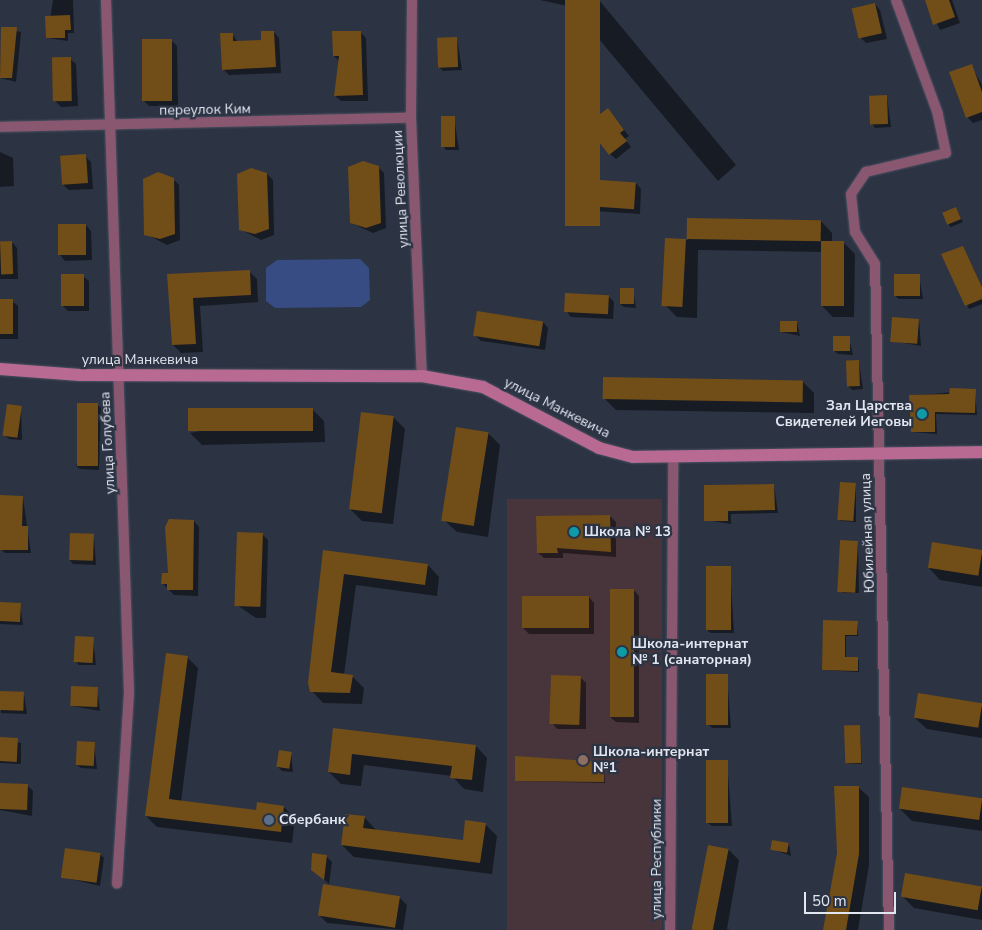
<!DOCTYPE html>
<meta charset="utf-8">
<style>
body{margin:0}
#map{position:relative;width:982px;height:930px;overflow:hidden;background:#2c3343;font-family:"Nunito Sans",sans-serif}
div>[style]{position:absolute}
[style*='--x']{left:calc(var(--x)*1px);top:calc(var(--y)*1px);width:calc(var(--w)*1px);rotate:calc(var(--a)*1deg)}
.education>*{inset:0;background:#48353c;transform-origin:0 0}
.green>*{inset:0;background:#364c82}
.shadow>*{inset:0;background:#0007}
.building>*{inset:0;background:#714d18;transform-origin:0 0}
.roads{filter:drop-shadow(0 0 1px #49505f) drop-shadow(0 0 1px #49505f)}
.street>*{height:10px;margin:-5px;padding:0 5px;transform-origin:5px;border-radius:5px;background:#895770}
.secondary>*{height:12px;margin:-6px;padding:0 6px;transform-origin:6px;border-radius:6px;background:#b86a92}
.dots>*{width:14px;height:14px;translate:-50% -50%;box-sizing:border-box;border:2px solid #2c3343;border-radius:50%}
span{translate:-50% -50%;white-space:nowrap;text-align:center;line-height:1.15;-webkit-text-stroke:4.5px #2c3343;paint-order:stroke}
.street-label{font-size:14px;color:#e1e6f0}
.poi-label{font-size:14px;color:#e1e6f0;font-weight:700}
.right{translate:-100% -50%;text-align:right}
.left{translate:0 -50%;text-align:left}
.scale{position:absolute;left:804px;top:892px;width:92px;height:22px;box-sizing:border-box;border:2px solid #e1e6f0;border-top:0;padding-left:6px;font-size:15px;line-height:18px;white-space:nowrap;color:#e1e6f0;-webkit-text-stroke:4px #2c3343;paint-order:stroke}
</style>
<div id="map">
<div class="education">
<i style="left:662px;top:499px;width:431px;height:155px;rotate:90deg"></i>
</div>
<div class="green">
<i style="clip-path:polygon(360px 259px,369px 268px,370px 300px,361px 307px,275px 308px,266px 301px,266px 268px,277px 260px)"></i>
</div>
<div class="shadow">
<i style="clip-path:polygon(53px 0,73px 0,74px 33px,68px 33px,68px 41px,47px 38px)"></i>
<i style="clip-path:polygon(540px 0,599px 0,736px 165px,718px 181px,572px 7px)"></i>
<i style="clip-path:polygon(926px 0,952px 0,960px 23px,940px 30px)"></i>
<i style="clip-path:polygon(875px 4px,880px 10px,887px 39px,866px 43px,860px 37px)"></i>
<i style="clip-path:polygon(2px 28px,21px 32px,16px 82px,0 78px)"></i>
<i style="clip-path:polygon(274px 32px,279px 38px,281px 73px,229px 75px,223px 69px,232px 34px,238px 42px,262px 41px)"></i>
<i style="clip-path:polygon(360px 32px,366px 38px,368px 101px,341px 101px,335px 96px,339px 61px,334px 56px)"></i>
<i style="clip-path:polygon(457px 39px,462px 70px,443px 71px,439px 67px)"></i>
<i style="clip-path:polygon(171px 40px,177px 46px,178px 106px,149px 106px,144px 101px)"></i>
<i style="clip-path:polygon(70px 59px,76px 64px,78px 106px,61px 107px,55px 101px)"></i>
<i style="clip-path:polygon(971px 65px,982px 85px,982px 120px,973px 123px,967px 117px)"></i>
<i style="clip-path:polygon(587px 75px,599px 91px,582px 102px,568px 83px)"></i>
<i style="clip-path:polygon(887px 96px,891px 127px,875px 128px,872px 124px)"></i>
<i style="clip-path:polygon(613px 116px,629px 136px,625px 139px,631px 147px,616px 159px,610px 154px)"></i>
<i style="clip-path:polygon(454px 117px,459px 150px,446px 150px,443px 146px)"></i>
<i style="clip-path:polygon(0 152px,13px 158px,14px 186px,0 187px)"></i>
<i style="clip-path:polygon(85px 156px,91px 162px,93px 189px,69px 190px,63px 185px)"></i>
<i style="clip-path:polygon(378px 167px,384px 173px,386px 228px,373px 233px,351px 223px)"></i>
<i style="clip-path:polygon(267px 174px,273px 180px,274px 235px,261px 240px,240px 229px)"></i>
<i style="clip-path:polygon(173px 179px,179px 185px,180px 240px,167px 245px,146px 234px)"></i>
<i style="clip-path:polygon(636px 183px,641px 189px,640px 214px,579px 210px,573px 205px)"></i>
<i style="clip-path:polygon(956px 208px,963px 222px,951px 227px,947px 223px)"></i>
<i style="clip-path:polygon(688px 219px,821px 221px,832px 233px,832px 242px,843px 242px,855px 254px,854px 317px,833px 317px,821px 305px,822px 252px,698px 250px,697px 318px,677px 317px,666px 306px,667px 239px,688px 240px)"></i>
<i style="clip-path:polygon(86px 225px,91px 231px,92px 260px,65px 261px,60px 255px)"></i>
<i style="clip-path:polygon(12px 242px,17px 248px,18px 279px,0 279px,0 243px)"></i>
<i style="clip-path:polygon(963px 247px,982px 287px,982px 304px,969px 309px,943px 255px)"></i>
<i style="clip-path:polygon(249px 271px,257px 279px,258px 302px,200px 306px,203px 352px,181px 353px,173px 345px,169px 275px)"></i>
<i style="clip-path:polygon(919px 275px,923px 299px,899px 299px,895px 296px)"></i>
<i style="clip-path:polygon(83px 276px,89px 281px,89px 311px,68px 311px,62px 305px)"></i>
<i style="clip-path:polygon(633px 289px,636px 308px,624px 307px,620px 304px)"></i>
<i style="clip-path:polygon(608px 296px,614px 302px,613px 319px,571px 317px,566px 311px)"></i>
<i style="clip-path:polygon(0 301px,12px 301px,18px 306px,18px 339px,0 339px)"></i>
<i style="clip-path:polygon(919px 320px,921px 346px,892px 341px)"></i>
<i style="clip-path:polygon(543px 322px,548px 328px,545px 350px,481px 341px,475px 335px)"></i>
<i style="clip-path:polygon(797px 322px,800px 336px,781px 332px)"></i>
<i style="clip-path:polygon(849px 338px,853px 355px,838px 354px,834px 351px)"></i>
<i style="clip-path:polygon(859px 362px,863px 389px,852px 390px,848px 386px)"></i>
<i style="clip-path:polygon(802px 381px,814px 393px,814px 413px,616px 410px,604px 398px)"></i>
<i style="clip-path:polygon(975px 390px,977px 415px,936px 414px,937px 434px,912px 432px,911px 396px)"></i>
<i style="clip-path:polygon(97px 404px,101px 408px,99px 470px,80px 469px,76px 466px)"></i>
<i style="clip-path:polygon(21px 407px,22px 440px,9px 439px,5px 436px)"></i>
<i style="clip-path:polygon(312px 409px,324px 421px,325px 442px,202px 445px,190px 433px)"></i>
<i style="clip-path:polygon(393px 417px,405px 429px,393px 524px,362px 521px,350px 509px)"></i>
<i style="clip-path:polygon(488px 433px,500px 445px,488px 537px,457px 532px,445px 521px)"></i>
<i style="clip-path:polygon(856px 484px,856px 522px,841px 521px,839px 520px)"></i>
<i style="clip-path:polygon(774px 485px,778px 513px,731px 514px,731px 524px,706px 520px)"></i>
<i style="clip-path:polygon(23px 498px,31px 553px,5px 553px,2px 550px)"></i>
<i style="clip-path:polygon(610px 516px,616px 522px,616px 557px,563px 553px,563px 558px,544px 558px,538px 553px)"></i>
<i style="clip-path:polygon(194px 521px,199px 527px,198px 596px,174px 595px,163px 584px)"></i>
<i style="clip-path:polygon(262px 534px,268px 540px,266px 618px,256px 618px,237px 605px)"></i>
<i style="clip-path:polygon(94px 536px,96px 565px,73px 564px,70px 560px)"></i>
<i style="clip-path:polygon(858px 542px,859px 593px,843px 593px,841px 591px)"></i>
<i style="clip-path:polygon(982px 551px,982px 587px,940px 580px,929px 568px)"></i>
<i style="clip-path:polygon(324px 552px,428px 565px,439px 577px,437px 596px,356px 585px,344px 675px,352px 676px,364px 688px,362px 704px,323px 703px,312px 691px)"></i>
<i style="clip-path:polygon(730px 567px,734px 633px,711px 633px,707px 630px)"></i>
<i style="clip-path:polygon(634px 590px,639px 596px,639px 723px,616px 722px,610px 717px)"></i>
<i style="clip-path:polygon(589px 597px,594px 603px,594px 634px,529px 634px,523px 628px)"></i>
<i style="clip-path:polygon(0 603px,20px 604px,23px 625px,0 624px)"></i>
<i style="clip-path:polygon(824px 622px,858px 624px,858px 636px,846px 636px,846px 658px,859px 660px,859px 672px,823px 670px)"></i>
<i style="clip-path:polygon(93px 639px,96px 665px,79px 665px,75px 661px)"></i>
<i style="clip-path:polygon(187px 657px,198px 668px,181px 802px,257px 812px,284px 807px,295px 818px,292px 843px,157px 827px,146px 816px)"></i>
<i style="clip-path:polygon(727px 675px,731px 728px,712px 728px,708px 724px)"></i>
<i style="clip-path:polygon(580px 677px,586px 683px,586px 729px,557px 729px,552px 723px)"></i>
<i style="clip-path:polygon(97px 688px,100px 711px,71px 706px)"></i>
<i style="clip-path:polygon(0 693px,24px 694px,27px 714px,1px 713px)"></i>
<i style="clip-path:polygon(982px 705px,982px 738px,927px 729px,915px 718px)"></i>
<i style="clip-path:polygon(860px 727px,862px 764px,847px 764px,846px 763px)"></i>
<i style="clip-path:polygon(334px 729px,476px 746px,487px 758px,483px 792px,464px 789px,452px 776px,364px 765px,361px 786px,341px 784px,329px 772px)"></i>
<i style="clip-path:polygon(0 738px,21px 743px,21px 764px,0 763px)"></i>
<i style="clip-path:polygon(94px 743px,97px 769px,81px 768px,77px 765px)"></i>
<i style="clip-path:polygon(291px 753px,293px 772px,282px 771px,278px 767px)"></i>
<i style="clip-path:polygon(727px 761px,732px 826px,712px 826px,708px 823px)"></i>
<i style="clip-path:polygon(604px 763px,605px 783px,516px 781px)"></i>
<i style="clip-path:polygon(0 784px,28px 786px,33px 791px,32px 816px,0 810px)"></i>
<i style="clip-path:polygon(858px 787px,869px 797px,869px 865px,858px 930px,825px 930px)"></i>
<i style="clip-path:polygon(982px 800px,982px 831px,912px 821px,900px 809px)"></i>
<i style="clip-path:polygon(364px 817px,376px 830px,464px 842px,485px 824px,497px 836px,492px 874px,354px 857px,342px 845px)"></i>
<i style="clip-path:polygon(789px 844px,791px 856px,772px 849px)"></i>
<i style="clip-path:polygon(709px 847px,729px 850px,739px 860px,727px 929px,731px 930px,694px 930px)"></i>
<i style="clip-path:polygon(100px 854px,104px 858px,100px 886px,62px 877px)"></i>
<i style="clip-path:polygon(326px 856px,332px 862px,329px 884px,312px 869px)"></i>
<i style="clip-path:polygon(982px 888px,982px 920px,914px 908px,902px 896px)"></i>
<i style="clip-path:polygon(399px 897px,407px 905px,403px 930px,327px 923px,319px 915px)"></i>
</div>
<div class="building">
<i style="left:565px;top:0;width:35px;height:226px"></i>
<i style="clip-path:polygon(925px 0,949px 0,955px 17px,933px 25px)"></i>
<i style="left:875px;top:3px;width:31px;height:24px;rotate:77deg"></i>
<i style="clip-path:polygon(70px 15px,71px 30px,65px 30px,65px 38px,46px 38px,45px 16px)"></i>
<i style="clip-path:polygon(1px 27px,17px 27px,12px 78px,0 78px)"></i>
<i style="clip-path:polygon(261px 31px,274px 31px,276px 67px,222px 70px,220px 33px,233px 33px,233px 41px,261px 40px)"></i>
<i style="clip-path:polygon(332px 31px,361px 31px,363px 95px,334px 96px,339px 56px,333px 56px)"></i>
<i style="left:457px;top:37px;width:30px;height:20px;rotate:88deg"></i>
<i style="left:142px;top:39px;width:30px;height:62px"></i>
<i style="left:71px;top:57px;width:44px;height:19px;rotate:89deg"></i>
<i style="clip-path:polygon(972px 64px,982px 92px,982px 112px,966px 118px,949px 72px)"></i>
<i style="left:584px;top:70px;width:21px;height:22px;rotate:55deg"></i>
<i style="left:887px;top:95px;width:29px;height:18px;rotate:88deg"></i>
<i style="clip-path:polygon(608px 108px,624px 130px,620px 133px,627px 141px,609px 155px,586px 125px)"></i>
<i style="left:441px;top:116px;width:14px;height:31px"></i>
<i style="left:86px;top:154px;width:29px;height:26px;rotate:86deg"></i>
<i style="clip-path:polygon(363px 161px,379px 166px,381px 223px,366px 228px,350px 223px,348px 167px)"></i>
<i style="clip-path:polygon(251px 168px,267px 173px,269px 229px,255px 234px,239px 230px,237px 174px)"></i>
<i style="clip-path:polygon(158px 172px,174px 178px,175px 234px,160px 239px,144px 235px,143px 179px)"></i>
<i style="left:573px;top:178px;width:63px;height:27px;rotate:4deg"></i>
<i style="left:956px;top:207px;width:13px;height:15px;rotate:67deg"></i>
<i style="left:687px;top:218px;width:134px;height:21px;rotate:1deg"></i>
<i style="left:58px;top:224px;width:28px;height:31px"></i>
<i style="left:665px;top:238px;width:21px;height:68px;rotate:3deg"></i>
<i style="left:12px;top:241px;width:33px;height:12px;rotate:88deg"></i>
<i style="left:821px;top:241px;width:23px;height:65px"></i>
<i style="clip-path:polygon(963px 246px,982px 287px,982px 299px,965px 306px,941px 254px)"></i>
<i style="clip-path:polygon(250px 270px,251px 295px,193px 298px,196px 344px,172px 345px,167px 274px)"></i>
<i style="left:61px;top:274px;width:23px;height:32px"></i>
<i style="left:894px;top:274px;width:26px;height:22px"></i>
<i style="left:620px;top:288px;width:14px;height:16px"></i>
<i style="left:565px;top:293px;width:44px;height:19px;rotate:3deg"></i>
<i style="left:0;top:299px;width:13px;height:35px"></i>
<i style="left:477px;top:311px;width:67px;height:25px;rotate:9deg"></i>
<i style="left:892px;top:317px;width:27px;height:25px;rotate:4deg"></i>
<i style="left:780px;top:321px;width:17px;height:11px"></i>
<i style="left:833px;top:336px;width:17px;height:15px"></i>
<i style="left:859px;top:360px;width:26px;height:13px;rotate:88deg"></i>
<i style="left:603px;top:377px;width:200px;height:22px;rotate:1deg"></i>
<i style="clip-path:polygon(950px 388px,976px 389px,975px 413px,935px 412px,935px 432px,911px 432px,909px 395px,949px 394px)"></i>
<i style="left:77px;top:403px;width:21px;height:63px"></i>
<i style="left:7px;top:404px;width:15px;height:32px;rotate:8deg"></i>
<i style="left:313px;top:408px;width:23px;height:125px;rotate:90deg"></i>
<i style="left:361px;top:412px;width:33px;height:98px;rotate:7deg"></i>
<i style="left:456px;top:427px;width:33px;height:95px;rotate:9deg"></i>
<i style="left:840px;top:482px;width:16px;height:38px;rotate:4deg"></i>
<i style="clip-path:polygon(774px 484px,775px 510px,728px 511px,728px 521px,704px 521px,704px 485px)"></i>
<i style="clip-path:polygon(0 495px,23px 496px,22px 526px,28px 526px,28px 550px,0 550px)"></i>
<i style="clip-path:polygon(610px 515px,611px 552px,557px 548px,558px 553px,537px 553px,536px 516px)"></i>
<i style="clip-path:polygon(169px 519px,194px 520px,193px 590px,167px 590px,167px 584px,161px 584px,162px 573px,168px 573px,165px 527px)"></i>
<i style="left:237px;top:532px;width:26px;height:74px;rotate:2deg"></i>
<i style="left:70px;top:533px;width:24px;height:27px;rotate:2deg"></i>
<i style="left:840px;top:540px;width:18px;height:52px;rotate:3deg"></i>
<i style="left:932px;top:542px;width:51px;height:26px;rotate:9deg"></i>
<i style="clip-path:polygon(323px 550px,428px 564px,425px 585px,344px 574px,331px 672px,353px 675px,350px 693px,310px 692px,308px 683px)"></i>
<i style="left:706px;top:566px;width:25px;height:64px"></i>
<i style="left:610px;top:589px;width:24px;height:128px"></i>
<i style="left:522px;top:596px;width:67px;height:32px"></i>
<i style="left:0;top:602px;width:21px;height:19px;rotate:3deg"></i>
<i style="clip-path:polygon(823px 620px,858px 621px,857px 635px,845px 635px,845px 657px,858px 657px,858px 671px,822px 670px)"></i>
<i style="left:75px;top:636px;width:19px;height:26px;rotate:3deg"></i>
<i style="clip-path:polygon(166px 653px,188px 656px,169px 799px,256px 810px,257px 802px,284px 806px,281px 832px,145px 816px)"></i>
<i style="left:706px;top:674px;width:22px;height:51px"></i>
<i style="left:551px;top:675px;width:30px;height:49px;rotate:2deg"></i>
<i style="left:71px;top:686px;width:27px;height:20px;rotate:2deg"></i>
<i style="left:0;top:691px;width:24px;height:19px;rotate:2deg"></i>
<i style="left:918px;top:693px;width:65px;height:25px;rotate:9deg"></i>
<i style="left:860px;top:725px;width:38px;height:16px;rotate:88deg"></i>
<i style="clip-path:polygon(333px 728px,476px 745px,472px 780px,450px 778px,452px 766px,352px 754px,350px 775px,328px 772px)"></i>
<i style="left:0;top:737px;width:18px;height:24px;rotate:3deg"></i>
<i style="left:77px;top:741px;width:18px;height:24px;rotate:3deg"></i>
<i style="left:279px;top:750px;width:13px;height:17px;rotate:9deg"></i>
<i style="clip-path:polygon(515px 756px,604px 762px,604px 782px,515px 781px)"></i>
<i style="left:706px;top:760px;width:22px;height:63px"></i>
<i style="left:0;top:783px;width:28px;height:26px;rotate:2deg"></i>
<i style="clip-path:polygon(834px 786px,859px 786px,859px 854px,846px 930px,823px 930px,837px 853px)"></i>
<i style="left:902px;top:787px;width:81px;height:22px;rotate:8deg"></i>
<i style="clip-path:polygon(345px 814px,365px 816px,363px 828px,463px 840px,465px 820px,486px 823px,480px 863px,341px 845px)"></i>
<i style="left:772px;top:840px;width:17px;height:10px;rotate:10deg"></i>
<i style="left:708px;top:845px;width:21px;height:86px;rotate:11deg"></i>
<i style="left:65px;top:848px;width:36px;height:30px;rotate:8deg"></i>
<i style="clip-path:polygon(312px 853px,327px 855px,324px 880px,311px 870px)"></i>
<i style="left:905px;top:873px;width:78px;height:24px;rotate:10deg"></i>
<i style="left:323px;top:884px;width:78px;height:32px;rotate:9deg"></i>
</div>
<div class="roads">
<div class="street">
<i style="--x:106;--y:0;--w:693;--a:88.1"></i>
<i style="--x:129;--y:693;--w:191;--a:93.6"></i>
<i style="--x:412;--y:0;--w:118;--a:90.5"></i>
<i style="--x:411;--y:118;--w:258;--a:87.6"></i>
<i style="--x:0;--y:127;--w:411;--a:-1.3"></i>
<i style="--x:670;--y:930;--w:472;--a:-89.6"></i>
<i style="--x:889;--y:930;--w:666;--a:-91.2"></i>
<i style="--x:875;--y:264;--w:38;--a:-122"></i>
<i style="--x:855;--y:232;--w:38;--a:-96"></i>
<i style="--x:851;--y:194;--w:27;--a:-56"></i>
<i style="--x:866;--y:172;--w:82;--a:-13.4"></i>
<i style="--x:946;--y:153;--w:40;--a:-102"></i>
<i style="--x:938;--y:114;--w:121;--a:-110.2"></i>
</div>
<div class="secondary">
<i style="--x:0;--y:369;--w:80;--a:4.3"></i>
<i style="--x:80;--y:375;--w:342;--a:0.2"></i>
<i style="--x:422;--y:376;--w:62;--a:10.2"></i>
<i style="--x:483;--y:387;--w:131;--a:27.7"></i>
<i style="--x:599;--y:448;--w:35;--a:15"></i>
<i style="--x:633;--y:457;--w:349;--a:-0.8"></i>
</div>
</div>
<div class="dots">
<i style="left:922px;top:414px;background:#0f9aa8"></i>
<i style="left:574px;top:532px;background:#0f9aa8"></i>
<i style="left:622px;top:652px;background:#0f9aa8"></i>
<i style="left:583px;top:760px;background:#8d6e63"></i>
<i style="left:269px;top:820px;background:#5c6f8a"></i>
</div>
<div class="street-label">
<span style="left:205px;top:110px;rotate:-1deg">переулок Ким</span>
<span style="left:401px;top:189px;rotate:-93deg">улица Революции</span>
<span style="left:140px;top:360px">улица Манкевича</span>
<span style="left:557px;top:408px;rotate:27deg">улица Манкевича</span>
<span style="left:108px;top:443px;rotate:-93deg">улица Голубева</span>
<span style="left:868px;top:533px;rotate:-92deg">Юбилейная улица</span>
<span style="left:657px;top:859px;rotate:-90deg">улица Республики</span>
</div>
<div class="poi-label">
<span class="right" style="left:912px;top:414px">Зал Царства<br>Свидетелей Иеговы</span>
<span class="left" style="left:584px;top:532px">Школа № 13</span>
<span class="left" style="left:632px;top:652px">Школа-интернат<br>№ 1 (санаторная)</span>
<span class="left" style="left:593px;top:760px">Школа-интернат<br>№1</span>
<span class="left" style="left:279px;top:820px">Сбербанк</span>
</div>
<div class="scale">50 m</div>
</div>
